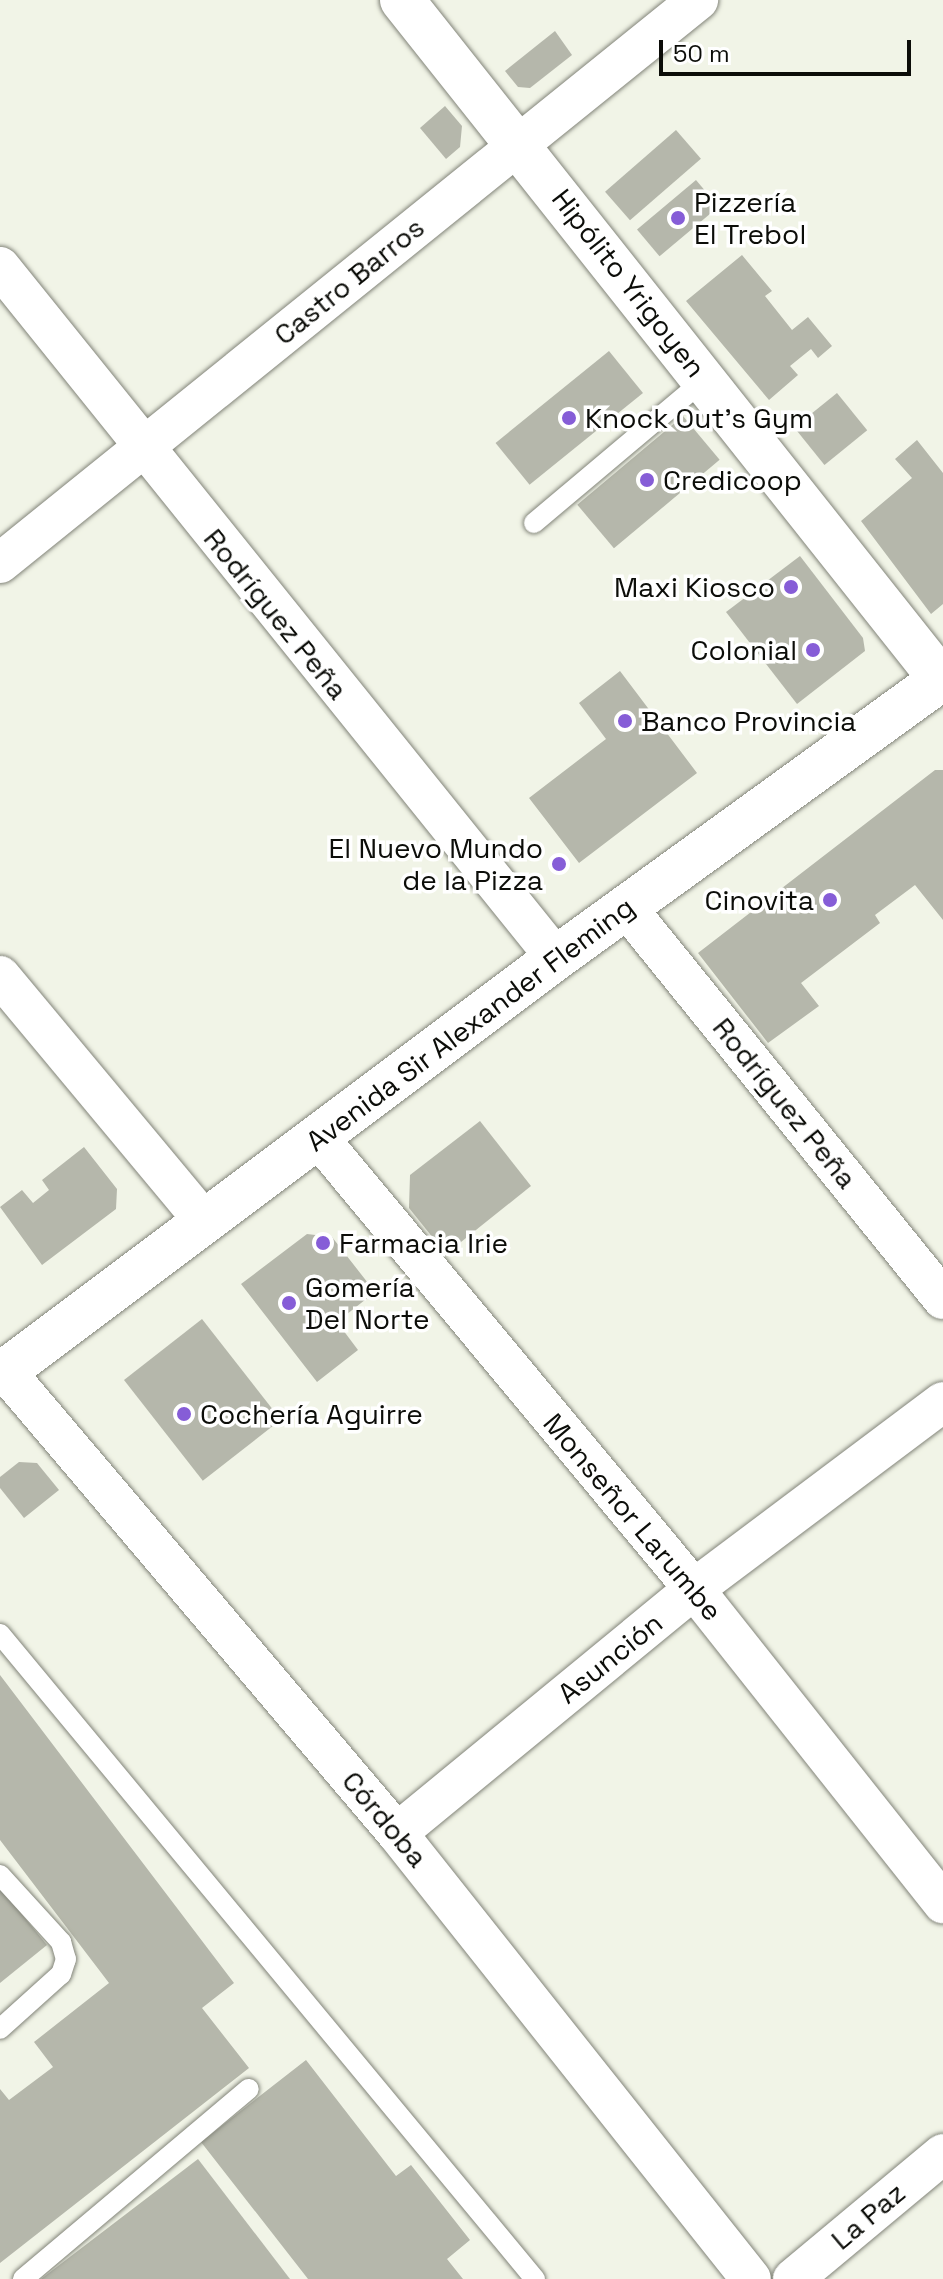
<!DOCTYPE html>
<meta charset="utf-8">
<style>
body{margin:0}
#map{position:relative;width:943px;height:2279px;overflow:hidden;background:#f1f4e7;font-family:"Space Grotesk",sans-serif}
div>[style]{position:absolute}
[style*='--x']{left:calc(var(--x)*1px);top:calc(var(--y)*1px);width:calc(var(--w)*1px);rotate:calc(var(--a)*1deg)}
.building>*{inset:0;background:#b5b7ab;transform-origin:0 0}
.roads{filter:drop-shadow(0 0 2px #828479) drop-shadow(0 0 2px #828479)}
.service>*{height:20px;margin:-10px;padding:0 10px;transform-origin:10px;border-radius:10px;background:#fff}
.minor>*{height:40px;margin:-20px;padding:0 20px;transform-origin:20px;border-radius:20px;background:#fff}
.tertiary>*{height:44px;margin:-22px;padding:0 22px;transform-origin:22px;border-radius:22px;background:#fff}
.secondary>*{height:44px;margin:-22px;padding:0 22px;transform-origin:22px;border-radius:22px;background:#fff}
.dots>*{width:22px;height:22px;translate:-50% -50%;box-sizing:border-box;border:4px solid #fff;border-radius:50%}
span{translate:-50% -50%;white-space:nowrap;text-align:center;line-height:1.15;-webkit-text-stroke:7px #fff;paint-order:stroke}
.poi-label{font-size:28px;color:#0c0d09}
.left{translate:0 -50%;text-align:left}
.right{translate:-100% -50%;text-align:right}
.street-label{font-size:28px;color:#0c0d09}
.scale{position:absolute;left:659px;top:40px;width:252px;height:36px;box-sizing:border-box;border:4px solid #0c0d09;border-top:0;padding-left:10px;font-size:24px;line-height:28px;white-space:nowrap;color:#0c0d09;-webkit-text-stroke:6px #fff;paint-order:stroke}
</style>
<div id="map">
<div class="building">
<i style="clip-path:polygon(555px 31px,572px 55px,530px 88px,518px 87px,505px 71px)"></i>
<i style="clip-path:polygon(445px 106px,462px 126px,460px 147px,446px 159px,420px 128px)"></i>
<i style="left:676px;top:130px;width:38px;height:94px;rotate:49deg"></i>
<i style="left:696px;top:180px;width:35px;height:77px;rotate:50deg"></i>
<i style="clip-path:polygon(742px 255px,772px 291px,765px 296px,792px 330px,808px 317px,832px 346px,818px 358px,811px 349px,790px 366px,798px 375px,769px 400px,686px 301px)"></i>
<i style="left:609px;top:351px;width:54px;height:146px;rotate:51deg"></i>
<i style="left:837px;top:393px;width:48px;height:55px;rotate:51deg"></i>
<i style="left:683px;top:416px;width:57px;height:138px;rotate:50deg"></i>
<i style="clip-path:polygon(917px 440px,943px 473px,943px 604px,931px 614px,861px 521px,912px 478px,895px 459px)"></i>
<i style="clip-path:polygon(800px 556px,863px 638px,865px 651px,797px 704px,726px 612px)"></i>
<i style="clip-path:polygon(620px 671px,697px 773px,579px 863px,529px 798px,606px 739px,579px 703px)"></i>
<i style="clip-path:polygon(935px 770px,943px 770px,943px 920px,915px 885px,875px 915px,880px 923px,801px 983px,819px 1006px,768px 1043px,698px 953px)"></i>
<i style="clip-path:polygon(480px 1121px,531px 1186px,446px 1254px,409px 1208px,410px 1175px)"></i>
<i style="clip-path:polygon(84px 1147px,117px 1189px,116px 1209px,42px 1265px,0 1207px,22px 1190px,33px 1203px,49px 1190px,42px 1180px)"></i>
<i style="clip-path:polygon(307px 1234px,332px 1237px,375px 1292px,337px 1322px,358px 1350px,317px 1382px,241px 1284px)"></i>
<i style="left:202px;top:1319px;width:128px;height:99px;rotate:52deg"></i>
<i style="clip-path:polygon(19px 1462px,37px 1463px,59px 1490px,24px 1518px,0 1488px,0 1477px)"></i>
<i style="clip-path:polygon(0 1675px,234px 1983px,202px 2008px,249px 2068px,0 2263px,0 2089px,9px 2100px,53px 2067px,34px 2042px,109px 1983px,0 1840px)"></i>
<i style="clip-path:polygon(2px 1890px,47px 1945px,0 1983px,0 1891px)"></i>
<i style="clip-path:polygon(306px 2060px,396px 2176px,411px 2165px,470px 2240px,447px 2259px,463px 2279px,308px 2279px,201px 2142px)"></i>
<i style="clip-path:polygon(198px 2159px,290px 2279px,41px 2279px)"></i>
</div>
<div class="roads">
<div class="service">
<i style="--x:534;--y:523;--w:224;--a:-40.1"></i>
<i style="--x:0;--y:1634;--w:838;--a:50.33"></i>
<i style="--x:0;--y:1875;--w:91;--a:47.7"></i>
<i style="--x:61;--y:1942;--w:18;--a:74"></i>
<i style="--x:66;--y:1959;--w:16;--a:108"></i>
<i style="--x:61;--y:1974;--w:82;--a:138"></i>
<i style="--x:23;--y:2279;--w:295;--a:-40.1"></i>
</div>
<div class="minor">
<i style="--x:0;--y:267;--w:887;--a:51.18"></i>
<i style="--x:0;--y:563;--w:897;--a:-38.89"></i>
<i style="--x:626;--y:907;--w:504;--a:51.04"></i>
<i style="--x:0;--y:976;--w:320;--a:50.2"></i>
<i style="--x:317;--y:1136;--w:589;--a:50.23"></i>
<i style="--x:694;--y:1589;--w:401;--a:51.6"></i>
<i style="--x:5;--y:1371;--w:606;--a:49.69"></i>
<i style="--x:397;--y:1833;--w:569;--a:51.56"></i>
<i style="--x:397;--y:1833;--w:384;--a:-39.4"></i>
<i style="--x:694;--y:1589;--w:311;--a:-36.9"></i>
<i style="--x:793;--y:2279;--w:195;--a:-39.8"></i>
</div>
<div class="tertiary">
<i style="--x:402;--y:0;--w:871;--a:51.58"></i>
</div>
<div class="secondary">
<i style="--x:0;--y:1375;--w:695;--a:-36.87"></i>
<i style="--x:556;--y:958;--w:478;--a:-35.9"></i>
</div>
</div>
<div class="dots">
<i style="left:678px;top:218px;background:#865dd7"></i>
<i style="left:569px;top:418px;background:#865dd7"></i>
<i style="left:647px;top:480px;background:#865dd7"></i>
<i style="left:791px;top:587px;background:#865dd7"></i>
<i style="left:813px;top:650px;background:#865dd7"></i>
<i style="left:625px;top:721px;background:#865dd7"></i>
<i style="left:559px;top:864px;background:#865dd7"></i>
<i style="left:830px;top:900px;background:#865dd7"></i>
<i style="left:323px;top:1243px;background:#865dd7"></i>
<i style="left:289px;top:1303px;background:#865dd7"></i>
<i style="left:184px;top:1414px;background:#865dd7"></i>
</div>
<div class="poi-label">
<span class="left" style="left:694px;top:218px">Pizzería<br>El Trebol</span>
<span class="left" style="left:585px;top:418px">Knock Out's Gym</span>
<span class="left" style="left:663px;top:480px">Credicoop</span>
<span class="right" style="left:775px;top:587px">Maxi Kiosco</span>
<span class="right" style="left:797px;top:650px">Colonial</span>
<span class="left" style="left:641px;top:721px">Banco Provincia</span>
<span class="right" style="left:543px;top:864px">El Nuevo Mundo<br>de la Pizza</span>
<span class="right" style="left:814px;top:900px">Cinovita</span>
<span class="left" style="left:339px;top:1243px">Farmacia Irie</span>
<span class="left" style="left:305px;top:1303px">Gomería<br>Del Norte</span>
<span class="left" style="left:200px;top:1414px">Cochería Aguirre</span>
</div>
<div class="street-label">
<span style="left:349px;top:281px;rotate:-39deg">Castro Barros</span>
<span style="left:629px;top:283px;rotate:52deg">Hipólito Yrigoyen</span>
<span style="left:276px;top:614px;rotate:51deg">Rodríguez Peña</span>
<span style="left:470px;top:1024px;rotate:-37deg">Avenida Sir Alexander Fleming</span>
<span style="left:785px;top:1103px;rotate:51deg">Rodríguez Peña</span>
<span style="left:633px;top:1517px;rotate:50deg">Monseñor Larumbe</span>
<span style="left:610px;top:1658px;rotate:-39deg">Asunción</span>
<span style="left:385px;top:1819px;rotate:50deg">Córdoba</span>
<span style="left:868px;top:2216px;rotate:-40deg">La Paz</span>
</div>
<div class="scale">50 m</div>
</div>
